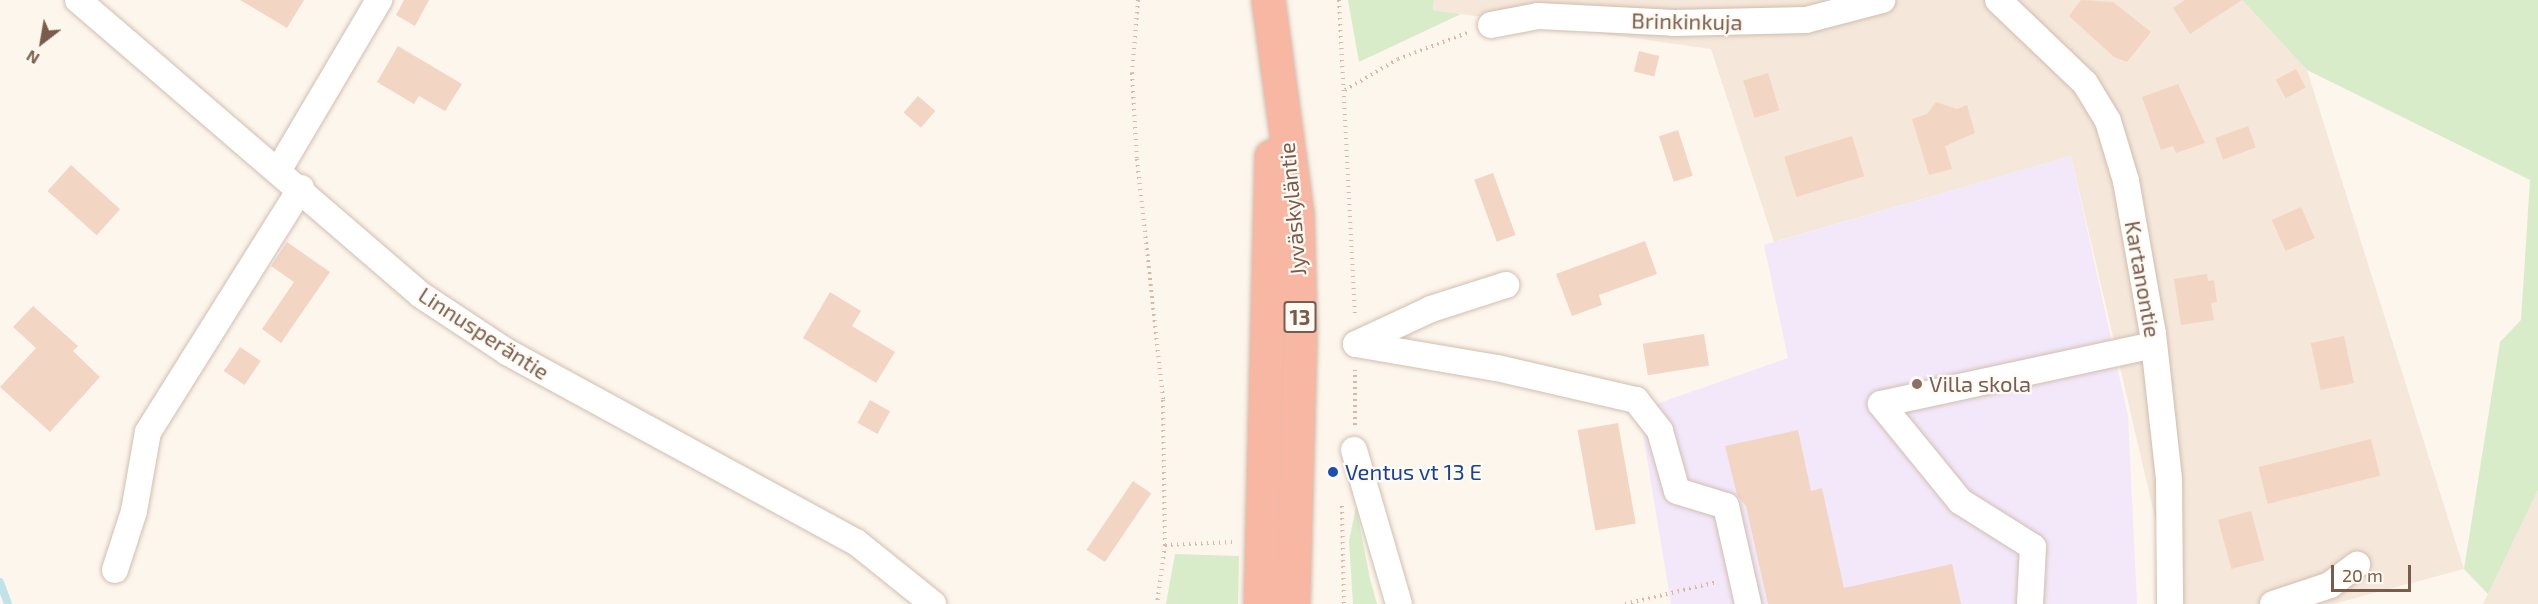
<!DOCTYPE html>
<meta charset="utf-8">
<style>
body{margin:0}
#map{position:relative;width:2538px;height:604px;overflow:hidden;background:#fdf6ec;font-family:"Exo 2",sans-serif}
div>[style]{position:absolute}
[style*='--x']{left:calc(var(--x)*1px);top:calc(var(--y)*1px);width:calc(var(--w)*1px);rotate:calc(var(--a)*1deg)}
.residential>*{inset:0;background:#f5e8da}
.education>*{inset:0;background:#f3e8fa}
.green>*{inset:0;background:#d8ecc9}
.stream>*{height:8px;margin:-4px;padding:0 4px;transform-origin:4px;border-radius:4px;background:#bfe3e8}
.building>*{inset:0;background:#f3d5c3;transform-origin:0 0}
.path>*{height:4px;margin-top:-2px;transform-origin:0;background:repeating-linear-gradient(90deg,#d9b8a5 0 1.5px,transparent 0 6px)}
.roads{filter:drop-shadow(0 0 2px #d1beb0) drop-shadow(0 0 2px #d1beb0)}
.minor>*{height:26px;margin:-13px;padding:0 13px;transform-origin:13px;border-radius:13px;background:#fff}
.highway>*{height:33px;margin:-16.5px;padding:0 16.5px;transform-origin:16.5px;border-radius:16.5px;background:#f7b7a3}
.dots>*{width:16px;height:16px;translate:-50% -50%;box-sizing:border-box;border:3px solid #fffaf3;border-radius:50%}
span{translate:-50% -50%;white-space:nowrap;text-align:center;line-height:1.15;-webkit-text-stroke:4.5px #fffaf3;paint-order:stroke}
.shield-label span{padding:2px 4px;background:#fffaf3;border:2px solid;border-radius:4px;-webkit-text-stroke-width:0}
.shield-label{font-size:21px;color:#7a5c4d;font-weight:700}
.street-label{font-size:22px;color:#7a5c4d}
.education-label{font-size:22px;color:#785e54}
.left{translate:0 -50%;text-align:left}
.transit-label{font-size:22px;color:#164399}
.north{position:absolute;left:12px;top:12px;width:60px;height:60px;-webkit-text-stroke:4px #fffaf3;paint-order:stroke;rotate:211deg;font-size:16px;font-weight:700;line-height:24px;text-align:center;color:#7a5c4d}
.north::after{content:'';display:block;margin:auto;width:21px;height:27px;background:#7a5c4d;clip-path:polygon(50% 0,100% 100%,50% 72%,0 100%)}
.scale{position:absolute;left:2331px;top:565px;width:80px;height:27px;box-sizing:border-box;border:3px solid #7a5c4d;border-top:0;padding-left:8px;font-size:18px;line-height:21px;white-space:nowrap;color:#7a5c4d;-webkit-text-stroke:4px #fffaf3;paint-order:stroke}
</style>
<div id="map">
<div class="residential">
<i style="clip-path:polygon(1434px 0,2242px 0,2307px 70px,2464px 569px,2333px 604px,2175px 604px,2071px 156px,1774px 242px,1711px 49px,1433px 10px)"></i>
<i style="clip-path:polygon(2538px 490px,2538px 604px,2483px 604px)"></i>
</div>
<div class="education">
<i style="clip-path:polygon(2071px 156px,2128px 416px,2137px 604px,1671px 604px,1639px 410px,1788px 358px,1764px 245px)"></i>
</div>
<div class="green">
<i style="clip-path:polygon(1348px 0,1434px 0,1433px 10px,1461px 14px,1359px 62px)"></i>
<i style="clip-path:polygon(2242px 0,2538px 0,2538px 490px,2488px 594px,2464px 569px,2500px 342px,2521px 320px,2530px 180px,2307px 70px)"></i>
<i style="clip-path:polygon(1356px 507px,1370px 579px,1377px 604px,1353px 604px,1349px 541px)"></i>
<i style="clip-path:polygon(1175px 554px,1239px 556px,1238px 604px,1166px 604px)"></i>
</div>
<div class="stream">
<i style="--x:0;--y:582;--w:23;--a:70"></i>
</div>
<div class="building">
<i style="clip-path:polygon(240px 0,304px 0,287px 28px)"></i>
<i style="clip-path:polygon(404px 0,429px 0,415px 26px,396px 15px)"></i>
<i style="clip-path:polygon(2081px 0,2113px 2px,2151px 32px,2127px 62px,2114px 57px,2069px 16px)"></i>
<i style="clip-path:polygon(2185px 0,2242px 0,2190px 34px,2173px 8px)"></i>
<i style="clip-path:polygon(398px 46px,462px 84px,445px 111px,419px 96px,414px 104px,377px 82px)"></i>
<i style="left:1639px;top:51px;width:21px;height:21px;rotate:14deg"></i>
<i style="left:2296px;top:69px;width:21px;height:23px;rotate:62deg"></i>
<i style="left:1768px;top:73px;width:39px;height:26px;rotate:73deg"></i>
<i style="clip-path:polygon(2178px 84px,2205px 143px,2176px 153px,2173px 146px,2161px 150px,2142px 97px)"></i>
<i style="left:918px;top:96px;width:23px;height:22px;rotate:41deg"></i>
<i style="clip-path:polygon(1936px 102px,1957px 109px,1967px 105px,1975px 133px,1945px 146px,1952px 169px,1929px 175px,1912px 119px,1927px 114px)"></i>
<i style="left:2248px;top:126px;width:23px;height:35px;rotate:70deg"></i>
<i style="left:1678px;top:130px;width:48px;height:20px;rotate:72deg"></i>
<i style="left:1852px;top:136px;width:42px;height:71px;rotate:73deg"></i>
<i style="left:71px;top:165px;width:66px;height:35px;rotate:42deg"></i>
<i style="left:1493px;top:173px;width:66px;height:20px;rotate:70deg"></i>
<i style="left:2301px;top:207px;width:34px;height:32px;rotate:66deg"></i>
<i style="clip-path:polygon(1645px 241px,1657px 274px,1599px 295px,1602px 305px,1572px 316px,1556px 274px)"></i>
<i style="clip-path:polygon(287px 242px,330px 272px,281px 343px,262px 329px,294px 282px,271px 266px)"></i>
<i style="clip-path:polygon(2207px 274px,2208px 281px,2214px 280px,2217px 302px,2211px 303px,2214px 320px,2181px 325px,2174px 279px)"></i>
<i style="clip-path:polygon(830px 292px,861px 311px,852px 326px,895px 352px,876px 383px,803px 338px)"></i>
<i style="clip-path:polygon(33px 306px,78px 346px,73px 351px,100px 377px,50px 432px,0 387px,36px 348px,13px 327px)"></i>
<i style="left:1704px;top:334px;width:32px;height:62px;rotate:81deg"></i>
<i style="left:2344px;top:336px;width:48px;height:34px;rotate:78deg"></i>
<i style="left:240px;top:347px;width:25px;height:29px;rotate:34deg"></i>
<i style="left:870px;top:400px;width:23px;height:26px;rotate:29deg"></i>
<i style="left:1618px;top:423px;width:102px;height:41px;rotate:80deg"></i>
<i style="clip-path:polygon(1798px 430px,1811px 491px,1822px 488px,1844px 588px,1952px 564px,1961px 604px,1768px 604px,1746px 506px,1737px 495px,1725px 446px)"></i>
<i style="left:2371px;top:439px;width:38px;height:116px;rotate:76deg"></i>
<i style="left:1133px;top:481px;width:22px;height:83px;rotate:34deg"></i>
<i style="left:2251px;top:511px;width:51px;height:34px;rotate:75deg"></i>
</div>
<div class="path">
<i style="--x:1138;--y:0;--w:73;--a:94.7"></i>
<i style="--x:1132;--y:73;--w:86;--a:86.7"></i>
<i style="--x:1137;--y:159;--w:242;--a:83.8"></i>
<i style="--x:1163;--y:400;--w:145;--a:89.2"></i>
<i style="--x:1165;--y:545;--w:60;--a:97.7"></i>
<i style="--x:1339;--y:0;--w:317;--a:87.1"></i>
<i style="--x:1345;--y:90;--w:61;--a:-30.3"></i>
<i style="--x:1398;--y:59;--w:74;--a:-20.6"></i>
<i style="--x:1355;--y:425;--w:55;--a:-90"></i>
<i style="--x:1342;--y:506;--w:98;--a:88.8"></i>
<i style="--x:1165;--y:545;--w:67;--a:-2.6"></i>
<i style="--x:1625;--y:604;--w:95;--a:-13.4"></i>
</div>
<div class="roads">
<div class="minor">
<i style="--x:78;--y:0;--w:452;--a:40.7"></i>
<i style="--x:421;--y:295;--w:103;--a:33.5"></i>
<i style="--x:507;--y:352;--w:397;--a:28.6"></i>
<i style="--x:856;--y:542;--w:99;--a:38.8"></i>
<i style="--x:1998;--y:0;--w:120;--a:43.7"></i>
<i style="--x:2085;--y:83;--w:44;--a:58.8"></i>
<i style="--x:2108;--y:121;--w:63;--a:73.3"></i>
<i style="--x:2126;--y:181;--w:155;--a:80"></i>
<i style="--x:2153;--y:334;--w:147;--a:83.7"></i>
<i style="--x:2169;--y:480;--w:124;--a:89.5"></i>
<i style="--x:1491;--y:25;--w:48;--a:-10.8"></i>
<i style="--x:1538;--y:16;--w:136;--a:2.9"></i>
<i style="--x:1674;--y:23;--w:132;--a:-1.3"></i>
<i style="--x:1806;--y:20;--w:79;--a:-14.7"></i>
<i style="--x:278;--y:171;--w:199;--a:-59.4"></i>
<i style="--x:1356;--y:344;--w:143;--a:9.7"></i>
<i style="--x:1497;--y:368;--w:143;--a:13"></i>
<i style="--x:1636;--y:400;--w:39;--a:52"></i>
<i style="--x:1660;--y:431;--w:62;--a:74.2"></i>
<i style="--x:1677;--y:491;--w:51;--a:17"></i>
<i style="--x:1726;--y:506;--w:100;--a:77.3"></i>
<i style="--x:1356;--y:344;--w:83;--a:-25"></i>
<i style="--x:1431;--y:309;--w:79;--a:-17.7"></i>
<i style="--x:1354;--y:450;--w:160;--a:73.7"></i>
<i style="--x:115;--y:570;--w:62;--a:-72.1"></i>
<i style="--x:134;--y:511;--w:80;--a:-80"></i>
<i style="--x:148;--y:432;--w:288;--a:-57.9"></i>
<i style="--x:2030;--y:604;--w:57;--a:-87"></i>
<i style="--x:2033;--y:547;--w:86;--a:-147.8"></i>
<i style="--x:1960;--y:501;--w:125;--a:-129.2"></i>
<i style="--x:1881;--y:404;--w:279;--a:-12.2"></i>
<i style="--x:2273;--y:604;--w:60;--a:-18.4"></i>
<i style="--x:2330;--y:585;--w:34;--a:-37"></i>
</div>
<div class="highway">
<i style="--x:1268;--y:0;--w:217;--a:82.3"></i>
<i style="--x:1297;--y:215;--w:117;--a:88.5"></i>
<i style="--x:1300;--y:332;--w:272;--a:91.5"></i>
<i style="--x:1260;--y:604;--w:448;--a:-88.6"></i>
</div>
</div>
<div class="dots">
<i style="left:1917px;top:384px;background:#8d6e63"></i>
<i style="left:1333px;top:472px;background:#1a4fb4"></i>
</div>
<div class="shield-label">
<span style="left:1300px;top:317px">13</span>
</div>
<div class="street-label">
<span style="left:1687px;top:21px;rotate:1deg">Brinkinkuja</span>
<span style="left:1292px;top:209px;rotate:-95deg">Jyväskyläntie</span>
<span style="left:2143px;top:279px;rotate:80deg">Kartanontie</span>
<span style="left:484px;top:333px;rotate:33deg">Linnusperäntie</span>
</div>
<div class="education-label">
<span class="left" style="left:1929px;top:384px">Villa skola</span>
</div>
<div class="transit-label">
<span class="left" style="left:1345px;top:472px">Ventus vt 13 E</span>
</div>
<div class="north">N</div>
<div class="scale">20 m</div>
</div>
